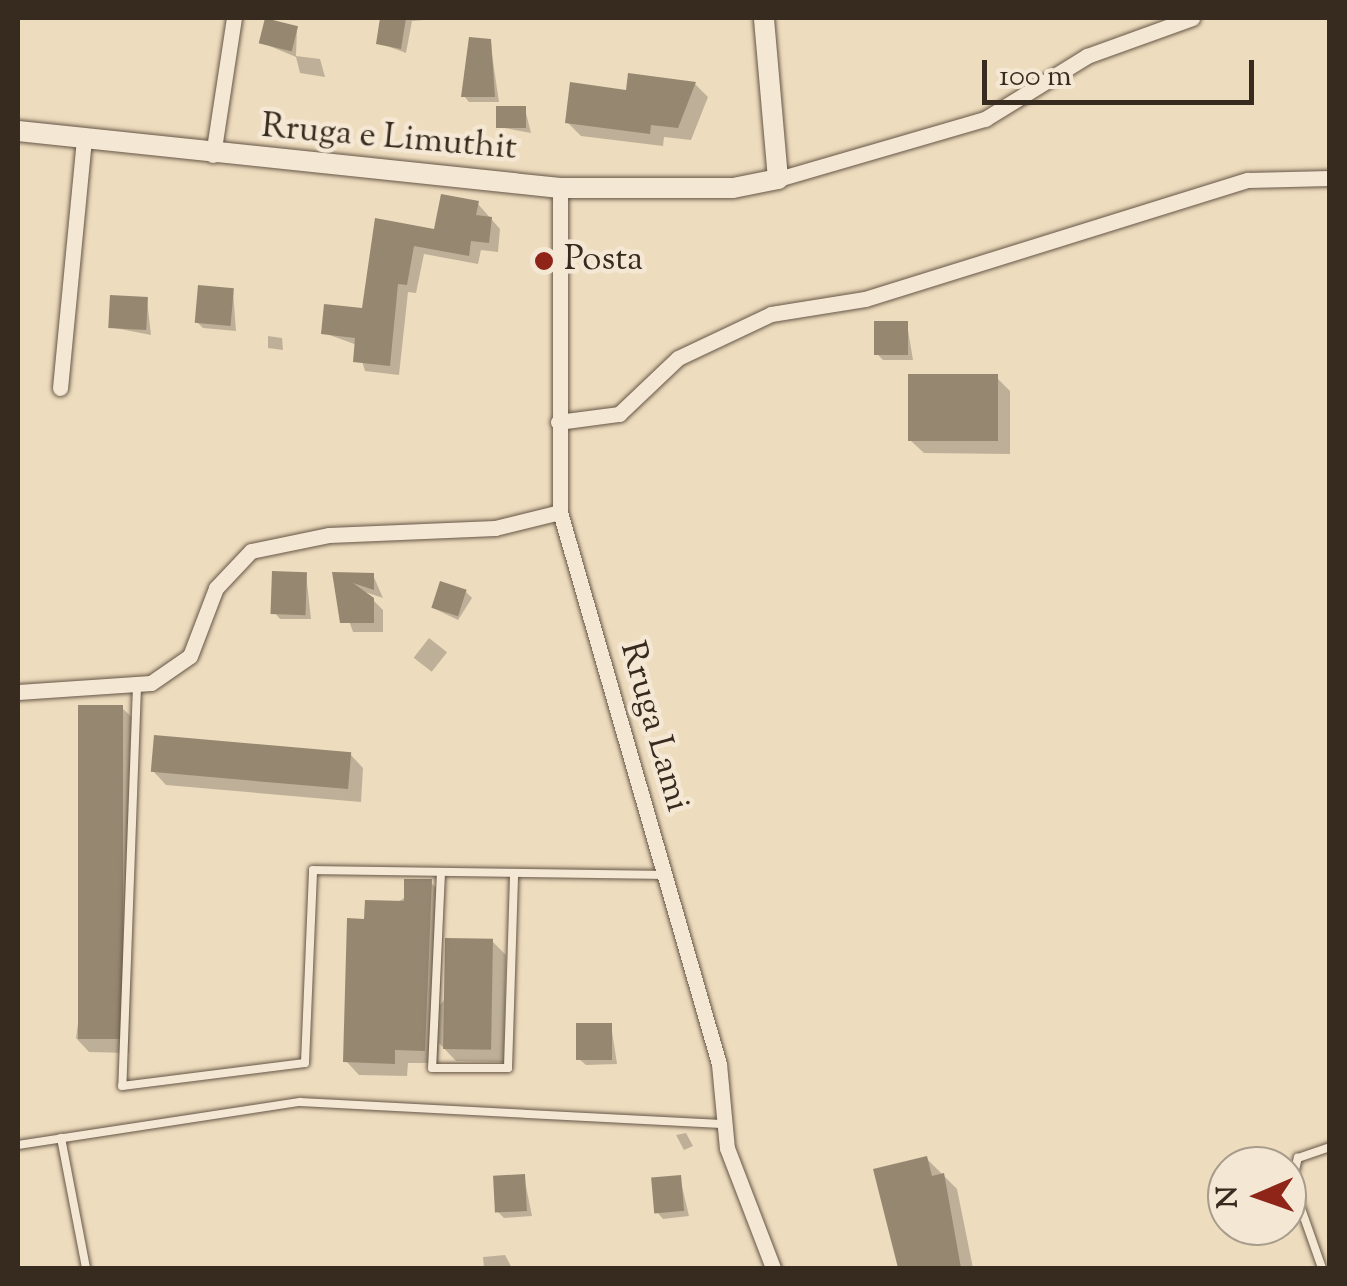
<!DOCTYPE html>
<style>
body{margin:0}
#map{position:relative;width:1347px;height:1286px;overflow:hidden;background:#eedcbe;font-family:"Sorts Mill Goudy",serif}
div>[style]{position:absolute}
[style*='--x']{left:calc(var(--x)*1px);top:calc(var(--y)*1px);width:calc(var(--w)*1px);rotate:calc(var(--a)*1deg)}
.shadow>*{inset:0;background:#0003;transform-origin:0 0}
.building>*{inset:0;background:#968771;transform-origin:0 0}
.roads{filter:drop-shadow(0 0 2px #655646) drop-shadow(0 0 2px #655646)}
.service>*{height:8px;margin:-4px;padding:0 4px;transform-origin:4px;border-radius:4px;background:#f4e8d5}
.minor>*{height:15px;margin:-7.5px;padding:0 7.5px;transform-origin:7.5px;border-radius:7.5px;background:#f4e8d5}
.tertiary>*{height:20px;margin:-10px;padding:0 10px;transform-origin:10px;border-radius:10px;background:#f4e8d5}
.dots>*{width:28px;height:28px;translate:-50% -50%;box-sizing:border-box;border:5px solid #f4e8d5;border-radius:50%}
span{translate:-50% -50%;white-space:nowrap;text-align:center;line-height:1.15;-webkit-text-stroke:9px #f4e8d5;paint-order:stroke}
.street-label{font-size:35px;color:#372a1e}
.poi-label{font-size:35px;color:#372a1e}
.left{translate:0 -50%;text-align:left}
.frame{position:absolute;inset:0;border:20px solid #372a1e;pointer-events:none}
.north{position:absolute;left:1207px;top:1146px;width:100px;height:100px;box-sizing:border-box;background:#f4e8d5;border:2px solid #a89c8c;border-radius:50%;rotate:268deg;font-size:28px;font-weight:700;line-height:40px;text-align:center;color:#372a1e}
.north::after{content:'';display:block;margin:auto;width:35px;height:45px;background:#8f2418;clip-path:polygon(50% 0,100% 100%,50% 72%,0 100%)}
.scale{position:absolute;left:982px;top:60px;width:272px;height:45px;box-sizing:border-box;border:5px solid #372a1e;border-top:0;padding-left:12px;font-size:30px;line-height:35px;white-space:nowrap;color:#372a1e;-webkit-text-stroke:8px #f4e8d5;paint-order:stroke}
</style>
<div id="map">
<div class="shadow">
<i style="clip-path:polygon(383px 18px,449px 18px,412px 21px,406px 53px,379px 43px)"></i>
<i style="clip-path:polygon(297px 28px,296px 56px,320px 59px,325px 77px,300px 73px,296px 57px,260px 42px)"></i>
<i style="clip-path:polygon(490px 41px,499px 102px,469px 102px,464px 96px)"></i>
<i style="clip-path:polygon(695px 84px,708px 97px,691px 140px,664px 137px,663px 146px,581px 136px,567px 122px,628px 92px)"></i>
<i style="clip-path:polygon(525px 109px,531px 133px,499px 127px)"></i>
<i style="clip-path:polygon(478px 204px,500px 229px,498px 252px,481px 250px,478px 264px,424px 254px,416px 293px,408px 292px,399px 375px,365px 371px,357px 345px,324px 333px,364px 310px,377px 221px,436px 232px)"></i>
<i style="clip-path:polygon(233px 291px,236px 331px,203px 328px,197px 322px)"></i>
<i style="clip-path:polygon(147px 300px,151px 335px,110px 327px)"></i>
<i style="clip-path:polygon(907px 324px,913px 360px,883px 360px,877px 354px)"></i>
<i style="clip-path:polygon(268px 336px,282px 338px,283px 350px,268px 348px)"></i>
<i style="clip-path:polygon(996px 377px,1010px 391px,1010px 454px,924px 453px,910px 440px)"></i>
<i style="clip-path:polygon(306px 574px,311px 619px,280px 619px,274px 612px)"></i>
<i style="clip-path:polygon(373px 575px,383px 598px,365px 592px,383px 610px,383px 632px,353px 632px,334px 578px)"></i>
<i style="clip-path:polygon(466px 592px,472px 598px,458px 620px,433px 608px)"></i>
<i style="left:429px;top:638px;width:23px;height:25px;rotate:38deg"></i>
<i style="clip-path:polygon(122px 708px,136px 721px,129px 1053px,89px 1052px,76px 1038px)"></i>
<i style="clip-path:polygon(350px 754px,363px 768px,361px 802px,166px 785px,153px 771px)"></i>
<i style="clip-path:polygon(430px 882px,444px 895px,440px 1005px,492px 941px,506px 955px,504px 1062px,456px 1061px,439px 1043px,438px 1063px,408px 1063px,407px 1076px,359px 1075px,346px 1061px,367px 921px)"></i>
<i style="clip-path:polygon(611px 1025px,617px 1064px,586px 1065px,579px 1059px)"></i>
<i style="clip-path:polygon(676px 1135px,686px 1133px,693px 1146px,684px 1150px)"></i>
<i style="clip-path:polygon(926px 1158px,957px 1189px,973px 1268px,901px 1268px,876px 1171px)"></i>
<i style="clip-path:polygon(524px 1176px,532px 1216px,504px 1218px,498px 1212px)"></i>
<i style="clip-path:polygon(680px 1178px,689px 1216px,663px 1219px,657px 1212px)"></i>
<i style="clip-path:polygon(505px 1255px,512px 1268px,484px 1268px,483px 1257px)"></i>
</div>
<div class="building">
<i style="left:265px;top:18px;width:34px;height:26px;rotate:14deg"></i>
<i style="clip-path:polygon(380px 18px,406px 18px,401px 49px,376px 44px)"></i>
<i style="clip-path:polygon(469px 37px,491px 39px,495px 97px,461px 97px)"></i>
<i style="clip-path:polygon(628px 73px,696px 82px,678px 128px,651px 125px,650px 134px,565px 123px,570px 82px,626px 90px)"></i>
<i style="left:496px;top:106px;width:30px;height:22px"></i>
<i style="clip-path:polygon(441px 194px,479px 201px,476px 215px,492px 217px,489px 243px,471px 241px,469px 256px,414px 246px,407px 285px,398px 284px,390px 366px,353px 362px,355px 338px,321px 334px,324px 304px,362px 308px,375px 218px,434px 229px)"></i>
<i style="left:198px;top:285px;width:36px;height:38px;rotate:5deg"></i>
<i style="left:110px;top:295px;width:38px;height:33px;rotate:3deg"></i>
<i style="left:908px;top:321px;width:34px;height:34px;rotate:90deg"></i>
<i style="left:908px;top:374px;width:90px;height:67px"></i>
<i style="left:272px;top:571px;width:35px;height:43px;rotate:2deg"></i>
<i style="clip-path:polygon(332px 572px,374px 573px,374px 590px,353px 583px,374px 598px,374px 623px,340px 623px)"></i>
<i style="left:440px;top:581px;width:28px;height:28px;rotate:18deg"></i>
<i style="left:78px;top:705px;width:45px;height:334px"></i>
<i style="left:154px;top:735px;width:198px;height:37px;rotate:5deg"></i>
<i style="clip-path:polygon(404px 879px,432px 879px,425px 1051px,395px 1050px,395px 1064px,343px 1062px,347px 918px,364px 919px,365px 900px,404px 901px)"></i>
<i style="left:445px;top:938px;width:48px;height:111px;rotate:1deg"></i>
<i style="left:576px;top:1023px;width:36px;height:37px"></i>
<i style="clip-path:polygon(927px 1156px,932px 1176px,944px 1173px,961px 1268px,898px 1268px,873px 1169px)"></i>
<i style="left:525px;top:1174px;width:37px;height:32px;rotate:87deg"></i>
<i style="left:681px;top:1175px;width:36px;height:30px;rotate:85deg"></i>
</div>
<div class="roads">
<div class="service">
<i style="--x:137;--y:686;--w:400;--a:92.1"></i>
<i style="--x:122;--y:1086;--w:184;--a:-7.2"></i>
<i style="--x:305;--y:1063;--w:193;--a:-87.6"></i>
<i style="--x:313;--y:870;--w:352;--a:0.8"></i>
<i style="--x:441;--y:872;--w:196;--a:92.6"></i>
<i style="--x:432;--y:1068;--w:76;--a:0"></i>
<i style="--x:508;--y:1068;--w:195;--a:-88.2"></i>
<i style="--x:61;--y:1138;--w:132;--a:79.1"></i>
<i style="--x:18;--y:1145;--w:285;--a:-8.7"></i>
<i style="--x:300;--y:1102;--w:422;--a:3"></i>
<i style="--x:1322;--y:1268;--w:90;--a:-109.4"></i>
<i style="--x:1292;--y:1183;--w:26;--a:-77"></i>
<i style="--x:1298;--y:1158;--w:34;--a:-19"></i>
</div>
<div class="minor">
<i style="--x:213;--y:155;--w:139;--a:-81.3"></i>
<i style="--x:778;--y:179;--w:216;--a:-16.2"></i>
<i style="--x:985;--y:119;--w:120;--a:-31.7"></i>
<i style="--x:1087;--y:56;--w:112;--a:-19.9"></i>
<i style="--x:560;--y:188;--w:324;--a:90"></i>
<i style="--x:560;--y:512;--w:574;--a:73.93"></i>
<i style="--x:719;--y:1064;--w:84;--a:84.6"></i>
<i style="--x:727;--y:1148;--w:129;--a:69"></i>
<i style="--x:60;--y:388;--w:250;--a:-84.5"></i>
<i style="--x:558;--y:422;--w:62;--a:-7.5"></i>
<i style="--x:619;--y:414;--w:81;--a:-43.5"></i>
<i style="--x:678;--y:358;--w:103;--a:-25.3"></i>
<i style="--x:771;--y:314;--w:95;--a:-9.1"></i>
<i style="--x:865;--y:299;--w:401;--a:-17.3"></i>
<i style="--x:1248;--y:180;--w:82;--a:-1.4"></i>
<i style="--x:18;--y:692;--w:133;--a:-3.9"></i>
<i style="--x:151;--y:683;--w:47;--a:-34.7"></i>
<i style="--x:190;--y:656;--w:73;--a:-69.1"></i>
<i style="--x:216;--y:588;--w:51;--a:-46.6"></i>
<i style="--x:251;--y:551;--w:80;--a:-11.6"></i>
<i style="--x:329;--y:535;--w:166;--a:-2.4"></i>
<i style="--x:495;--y:528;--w:67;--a:-13.8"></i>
</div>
<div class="tertiary">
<i style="--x:18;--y:131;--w:545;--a:6"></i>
<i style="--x:560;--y:188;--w:173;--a:0"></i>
<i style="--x:733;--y:188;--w:46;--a:-11.3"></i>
<i style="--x:778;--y:179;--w:162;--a:-95"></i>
</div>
</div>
<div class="dots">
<i style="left:544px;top:261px;background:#8f2418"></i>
</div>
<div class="street-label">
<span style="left:389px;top:139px;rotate:5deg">Rruga e Limuthit</span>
<span style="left:653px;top:727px;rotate:74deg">Rruga Lami</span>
</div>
<div class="poi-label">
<span class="left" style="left:564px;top:261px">Posta</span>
</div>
<div class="frame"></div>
<div class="north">N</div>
<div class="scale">100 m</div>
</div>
